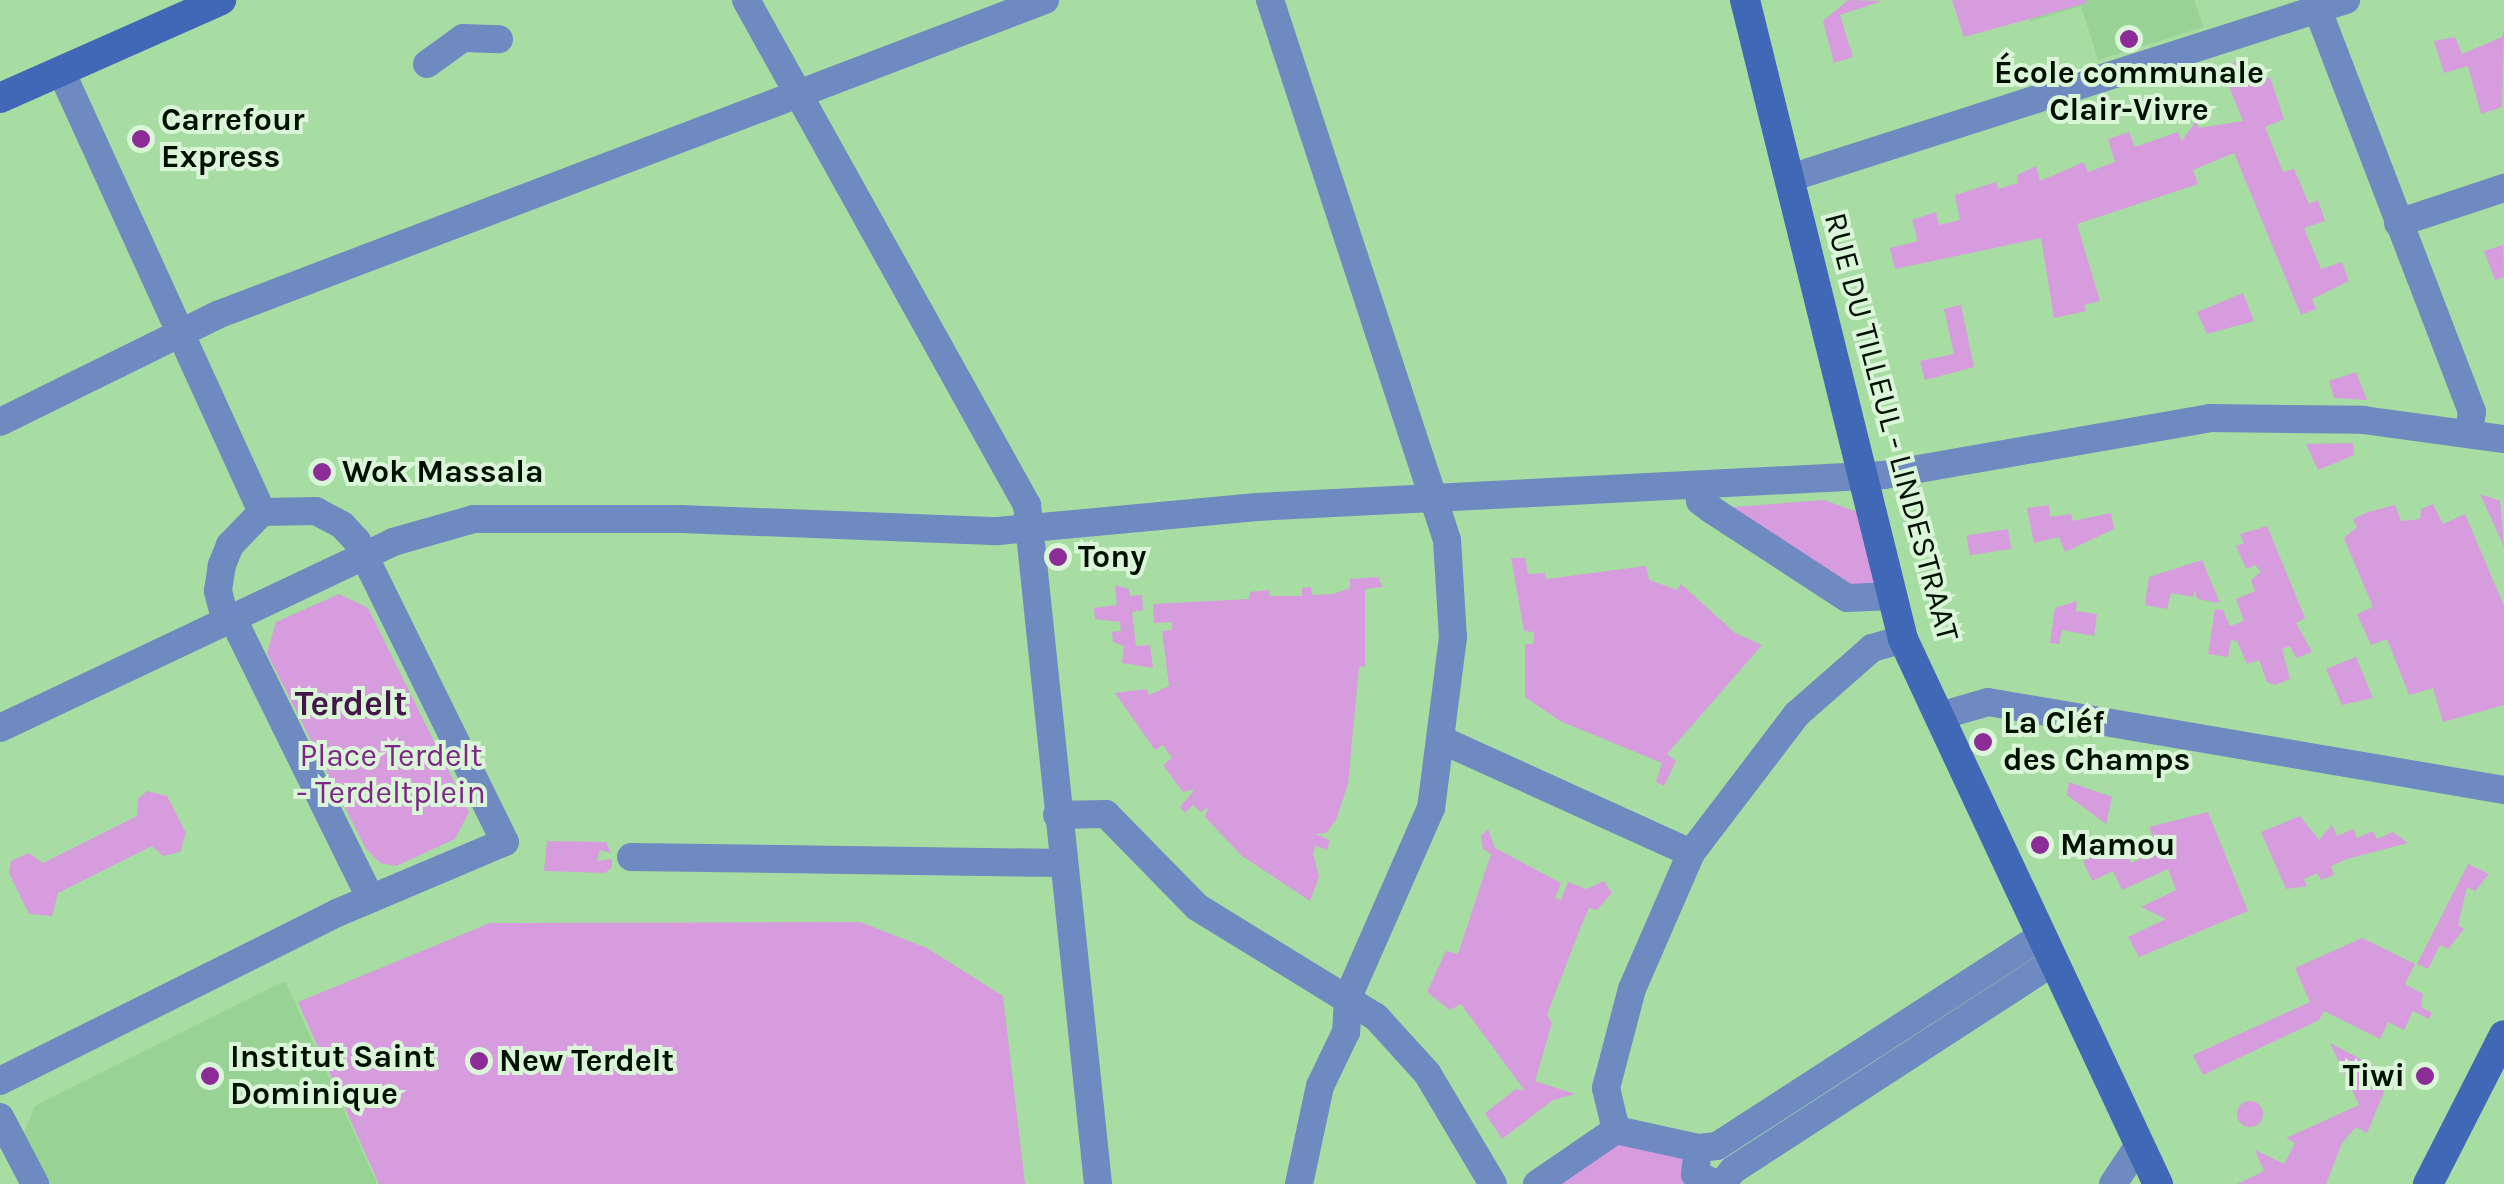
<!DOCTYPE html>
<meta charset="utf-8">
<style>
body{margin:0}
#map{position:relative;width:2504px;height:1184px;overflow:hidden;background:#a7dca3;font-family:Karla,sans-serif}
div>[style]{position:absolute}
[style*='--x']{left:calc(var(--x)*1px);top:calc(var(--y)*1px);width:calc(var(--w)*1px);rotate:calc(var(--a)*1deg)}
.built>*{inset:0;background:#98d395}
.green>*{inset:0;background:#d79cdd;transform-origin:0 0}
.round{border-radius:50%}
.street>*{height:28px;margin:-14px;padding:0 14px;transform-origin:14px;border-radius:14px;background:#6e8ac0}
.secondary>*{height:30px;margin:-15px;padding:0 15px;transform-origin:15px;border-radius:15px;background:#4168b7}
.dots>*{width:28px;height:28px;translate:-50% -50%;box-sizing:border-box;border:5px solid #daf5d8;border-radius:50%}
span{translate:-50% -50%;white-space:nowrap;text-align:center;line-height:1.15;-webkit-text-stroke:8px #daf5d8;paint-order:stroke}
.poi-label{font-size:32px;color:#011101;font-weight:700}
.left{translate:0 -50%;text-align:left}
.right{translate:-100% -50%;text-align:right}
.street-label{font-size:32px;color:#011101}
.park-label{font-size:32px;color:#7c2786}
.neighbourhood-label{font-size:35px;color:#431648;font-weight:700}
</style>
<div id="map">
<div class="built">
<i style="clip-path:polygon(2024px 0,2194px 0,2204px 27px,2098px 60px,2081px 6px,2030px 22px)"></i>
<i style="clip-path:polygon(285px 981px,377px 1184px,49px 1184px,24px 1133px,35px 1106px)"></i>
</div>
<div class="green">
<i style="clip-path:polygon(1848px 0,1882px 1px,1840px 15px,1853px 57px,1834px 63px,1823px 21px)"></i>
<i style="clip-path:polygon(1952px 0,2086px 0,2087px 3px,1964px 37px)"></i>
<i style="clip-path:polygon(2504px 29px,2502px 107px,2481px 114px,2468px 66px,2444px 73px,2434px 41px,2455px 37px,2462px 54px,2502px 37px)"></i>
<i style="clip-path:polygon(2240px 61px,2249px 85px,2270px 77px,2284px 119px,2265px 127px,2283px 172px,2294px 169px,2309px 204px,2318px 200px,2325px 221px,2304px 228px,2321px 269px,2342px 262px,2349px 281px,2312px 299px,2316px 309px,2301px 315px,2234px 153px,2193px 170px,2198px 184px,2077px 224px,2100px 301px,2084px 305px,2086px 311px,2054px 318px,2041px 238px,1895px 269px,1890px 248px,1918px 241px,1912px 220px,1936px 212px,1939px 225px,1960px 220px,1955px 195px,1996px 182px,1998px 189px,2018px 183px,2017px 175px,2036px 166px,2040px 181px,2084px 162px,2088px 172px,2115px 162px,2108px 139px,2129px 132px,2135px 147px,2178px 132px,2182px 141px,2196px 121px,2199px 128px,2243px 121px,2221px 67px)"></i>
<i style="clip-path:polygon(2503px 245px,2504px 277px,2495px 280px,2484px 251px)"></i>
<i style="clip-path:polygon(2243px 293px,2254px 321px,2207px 334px,2197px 312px)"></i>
<i style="clip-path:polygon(1961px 305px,1974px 367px,1925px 380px,1920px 361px,1954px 354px,1944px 309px)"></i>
<i style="clip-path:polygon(2356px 372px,2367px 400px,2334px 398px,2329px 381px)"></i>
<i style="clip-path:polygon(2353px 443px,2354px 455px,2318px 470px,2306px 444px)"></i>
<i style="clip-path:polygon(2480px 494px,2500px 501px,2504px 547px,2490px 516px)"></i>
<i style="clip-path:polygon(1824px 500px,1863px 514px,1876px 593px,1855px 594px,1722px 508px)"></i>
<i style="clip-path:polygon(2433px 504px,2443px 524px,2465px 514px,2504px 606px,2504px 705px,2443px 722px,2433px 688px,2409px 695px,2387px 639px,2371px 645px,2357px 614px,2373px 607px,2344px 538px,2357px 527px,2353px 519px,2368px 512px,2395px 505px,2401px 521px,2420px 519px,2421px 509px)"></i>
<i style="clip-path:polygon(2049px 505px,2050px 517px,2071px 514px,2073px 521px,2111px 513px,2114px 529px,2065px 552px,2059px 537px,2034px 543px,2027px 508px)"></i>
<i style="clip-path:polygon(2267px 526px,2305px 618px,2296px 623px,2312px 652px,2296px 658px,2290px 646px,2282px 649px,2290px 679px,2275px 685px,2267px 682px,2259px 660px,2247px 664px,2237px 641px,2231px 640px,2228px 657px,2208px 654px,2215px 609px,2223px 610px,2230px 626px,2244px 621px,2236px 599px,2255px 591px,2251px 580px,2261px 572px,2255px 565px,2246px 569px,2236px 546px,2244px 543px,2240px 534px)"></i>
<i style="left:2008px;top:529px;width:20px;height:42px;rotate:81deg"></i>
<i style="clip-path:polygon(1511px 558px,1525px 558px,1528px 574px,1545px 573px,1546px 579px,1646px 566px,1649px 580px,1677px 590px,1681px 584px,1735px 633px,1762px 645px,1667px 754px,1676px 761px,1664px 786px,1656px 782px,1662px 763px,1560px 721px,1525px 697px,1525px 644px,1533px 644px,1534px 632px,1524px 631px)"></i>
<i style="clip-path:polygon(2202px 560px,2220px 603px,2197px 599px,2195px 590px,2193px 597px,2171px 593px,2167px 609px,2145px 605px,2149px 577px)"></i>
<i style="clip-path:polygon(1378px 577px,1383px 587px,1365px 589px,1365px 666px,1359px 667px,1348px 784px,1336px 820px,1326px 833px,1315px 834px,1330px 840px,1327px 850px,1316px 846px,1313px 853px,1319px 877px,1310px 901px,1242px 856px,1205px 817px,1208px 807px,1201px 812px,1193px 805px,1185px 813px,1180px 807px,1195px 789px,1183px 792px,1163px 765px,1172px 758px,1163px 745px,1155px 750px,1115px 693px,1146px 689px,1149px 695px,1169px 686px,1162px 631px,1172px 630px,1172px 622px,1154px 623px,1153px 604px,1249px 599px,1250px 592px,1269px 590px,1270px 596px,1302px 596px,1302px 588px,1311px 587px,1312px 595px,1333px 594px,1350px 588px,1350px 579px)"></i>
<i style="clip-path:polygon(1115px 585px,1129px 589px,1130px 596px,1142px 595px,1143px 610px,1132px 612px,1136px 646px,1150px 645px,1153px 668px,1122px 663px,1124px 646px,1113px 642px,1112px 632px,1121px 631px,1120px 622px,1095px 619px,1094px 608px,1117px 605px)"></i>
<i style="clip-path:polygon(339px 594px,368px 608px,469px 812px,455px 839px,396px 866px,380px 863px,366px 849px,267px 653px,276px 622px)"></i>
<i style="clip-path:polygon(2077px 601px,2076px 611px,2097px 614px,2094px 636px,2062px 630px,2059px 644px,2050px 643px,2055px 608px)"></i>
<i style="clip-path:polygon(2356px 657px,2373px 698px,2342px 705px,2326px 669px)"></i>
<i style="clip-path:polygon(2069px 782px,2112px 797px,2106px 824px,2067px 795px)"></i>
<i style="clip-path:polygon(147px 791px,167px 796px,186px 833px,180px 852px,163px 856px,152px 846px,58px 893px,52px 916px,29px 914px,9px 873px,11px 861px,29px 853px,43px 863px,137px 816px,138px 799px)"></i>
<i style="clip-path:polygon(2208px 812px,2248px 911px,2139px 957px,2128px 937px,2166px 919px,2141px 907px,2176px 890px,2168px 869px,2122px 890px,2113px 871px,2092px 881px,2083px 861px,2121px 843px,2131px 863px,2158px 850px,2149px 827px)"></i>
<i style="clip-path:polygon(2300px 816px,2319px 840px,2332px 825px,2337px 836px,2353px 829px,2357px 838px,2373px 831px,2377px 839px,2393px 832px,2408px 843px,2347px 859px,2331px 866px,2334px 875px,2321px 880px,2317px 873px,2304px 879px,2307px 886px,2286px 889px,2261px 832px)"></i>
<i style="clip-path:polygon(1488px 829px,1495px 848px,1561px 883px,1555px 898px,1561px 900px,1568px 882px,1586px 889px,1604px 881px,1612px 893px,1597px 910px,1589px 908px,1581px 926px,1547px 1015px,1552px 1023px,1535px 1081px,1575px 1094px,1553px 1100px,1502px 1139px,1485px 1113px,1516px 1089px,1525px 1091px,1461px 1004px,1450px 1010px,1427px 992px,1446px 951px,1458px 954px,1491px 854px,1483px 849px,1481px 836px)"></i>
<i style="clip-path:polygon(547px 841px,606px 842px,611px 853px,600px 850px,597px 861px,612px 859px,612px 867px,605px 873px,544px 871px)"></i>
<i style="clip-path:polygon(2468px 864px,2489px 874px,2475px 891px,2467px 887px,2458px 925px,2464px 929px,2448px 949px,2440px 945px,2428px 969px,2417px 964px)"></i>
<i style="clip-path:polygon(860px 922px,927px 948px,1003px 996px,1025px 1184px,379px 1184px,298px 1002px,490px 923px)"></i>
<i style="clip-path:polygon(2362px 938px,2415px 964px,2405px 984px,2423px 994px,2421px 1007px,2432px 1013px,2429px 1019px,2413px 1011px,2404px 1030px,2388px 1022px,2380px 1039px,2324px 1011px,2319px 1020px,2203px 1075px,2193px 1055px,2310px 1002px,2295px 968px)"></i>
<i style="clip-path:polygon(2330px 1043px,2391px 1075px,2367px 1133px,2356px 1127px,2342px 1143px,2326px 1184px,2237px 1184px,2264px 1171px,2255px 1150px,2284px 1164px,2295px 1143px,2286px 1138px,2359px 1105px)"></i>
<i class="round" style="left:2237px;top:1101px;width:26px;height:26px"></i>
<i style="clip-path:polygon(1613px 1143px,1686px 1153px,1693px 1184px,1550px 1184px)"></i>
</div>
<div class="street">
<i style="--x:746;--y:0;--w:578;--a:60.91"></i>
<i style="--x:1027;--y:505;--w:683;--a:84.03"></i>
<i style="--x:1270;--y:0;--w:568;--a:71.85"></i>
<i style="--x:1447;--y:540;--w:97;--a:86.5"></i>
<i style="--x:1453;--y:637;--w:172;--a:97.3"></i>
<i style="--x:1431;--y:808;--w:206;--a:113.7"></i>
<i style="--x:1348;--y:997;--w:35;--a:93"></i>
<i style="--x:1346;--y:1032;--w:60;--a:115.7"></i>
<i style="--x:1320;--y:1086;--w:100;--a:102.1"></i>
<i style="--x:2314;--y:0;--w:441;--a:69"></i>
<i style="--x:2472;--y:412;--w:20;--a:99"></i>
<i style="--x:427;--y:64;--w:44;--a:-35.8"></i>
<i style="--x:463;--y:38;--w:36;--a:2"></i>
<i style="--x:61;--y:71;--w:485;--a:65.5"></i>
<i style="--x:1790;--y:178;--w:584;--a:-17.75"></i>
<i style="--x:2398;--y:223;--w:112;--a:-18.3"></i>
<i style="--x:0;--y:422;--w:242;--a:-26.2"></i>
<i style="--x:217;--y:315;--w:886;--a:-20.83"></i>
<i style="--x:1698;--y:485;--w:16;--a:83"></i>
<i style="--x:1700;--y:501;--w:15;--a:37"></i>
<i style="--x:1712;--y:510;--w:161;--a:33.1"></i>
<i style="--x:1847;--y:598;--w:46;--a:-2.5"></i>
<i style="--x:232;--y:617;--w:314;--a:63.8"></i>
<i style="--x:1943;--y:715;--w:47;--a:-16.1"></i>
<i style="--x:1988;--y:702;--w:523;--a:9.68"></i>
<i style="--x:0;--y:728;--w:435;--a:-25.3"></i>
<i style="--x:393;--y:542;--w:84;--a:-15.9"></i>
<i style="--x:474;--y:519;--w:207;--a:0"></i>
<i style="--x:681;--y:519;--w:317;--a:2.2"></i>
<i style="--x:998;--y:531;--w:260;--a:-5.3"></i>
<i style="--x:1257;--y:507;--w:628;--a:-2.92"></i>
<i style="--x:1884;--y:475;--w:331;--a:-9.9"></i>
<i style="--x:2210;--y:418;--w:153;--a:0.7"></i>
<i style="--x:2363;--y:420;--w:142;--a:7.7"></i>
<i style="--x:1444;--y:741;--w:271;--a:24.4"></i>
<i style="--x:1057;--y:815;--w:49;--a:-1.2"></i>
<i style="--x:1106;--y:814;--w:130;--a:45.6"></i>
<i style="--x:1197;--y:907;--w:210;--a:31.6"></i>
<i style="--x:1376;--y:1017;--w:76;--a:47.7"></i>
<i style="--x:1427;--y:1073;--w:129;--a:59.3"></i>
<i style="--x:631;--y:857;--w:430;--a:0.8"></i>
<i style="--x:0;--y:1081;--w:377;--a:-26.5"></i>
<i style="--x:337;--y:913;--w:182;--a:-22.9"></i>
<i style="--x:505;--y:842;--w:335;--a:-116.2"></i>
<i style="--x:357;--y:541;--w:22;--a:-133"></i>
<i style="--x:342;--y:525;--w:30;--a:-152"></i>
<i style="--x:316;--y:511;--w:54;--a:178.9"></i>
<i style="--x:262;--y:512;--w:46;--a:134.1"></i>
<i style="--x:230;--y:545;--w:22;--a:112"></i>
<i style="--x:222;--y:565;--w:26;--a:99"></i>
<i style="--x:218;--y:591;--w:30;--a:76"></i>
<i style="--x:0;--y:1117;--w:76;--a:62.4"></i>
<i style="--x:1616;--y:1130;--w:43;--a:-103.4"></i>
<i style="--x:1606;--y:1088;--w:102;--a:-75.3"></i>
<i style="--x:1632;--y:989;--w:148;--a:-66.5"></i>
<i style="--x:1691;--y:853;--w:175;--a:-52.7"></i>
<i style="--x:1797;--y:714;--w:100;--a:-41.3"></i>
<i style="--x:1872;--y:648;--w:32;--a:-16"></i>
<i style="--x:1616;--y:1130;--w:84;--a:12.4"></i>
<i style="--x:1537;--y:1184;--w:96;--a:-34.4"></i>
<i style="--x:1717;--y:1184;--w:24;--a:-156"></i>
<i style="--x:1695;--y:1174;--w:26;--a:-83"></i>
<i style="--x:1698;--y:1148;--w:19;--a:-6"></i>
<i style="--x:1717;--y:1146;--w:386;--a:-32.9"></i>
<i style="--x:1722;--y:1184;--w:18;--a:-52"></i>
<i style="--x:1733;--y:1170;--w:380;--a:-33"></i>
<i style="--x:2113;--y:1184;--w:43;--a:-56.3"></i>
</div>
<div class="secondary">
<i style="--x:1745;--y:0;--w:658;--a:76.11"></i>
<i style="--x:1903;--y:639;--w:602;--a:64.93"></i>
<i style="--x:0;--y:98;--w:242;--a:-23.9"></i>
<i style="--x:2428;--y:1184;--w:167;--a:-63"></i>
</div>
<div class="dots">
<i style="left:2129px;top:39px;background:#8c2d97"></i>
<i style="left:141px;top:139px;background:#8c2d97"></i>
<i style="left:322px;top:472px;background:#8c2d97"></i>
<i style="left:1058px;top:557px;background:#8c2d97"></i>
<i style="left:1983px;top:742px;background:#8c2d97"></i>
<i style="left:2040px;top:845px;background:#8c2d97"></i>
<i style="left:479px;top:1061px;background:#8c2d97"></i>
<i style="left:210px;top:1076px;background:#8c2d97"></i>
<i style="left:2425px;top:1076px;background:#8c2d97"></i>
</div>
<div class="poi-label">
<span style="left:2129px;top:92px">École communale<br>Clair-Vivre</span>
<span class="left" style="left:161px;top:139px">Carrefour<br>Express</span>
<span class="left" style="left:342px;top:472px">Wok Massala</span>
<span class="left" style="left:1078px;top:557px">Tony</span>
<span class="left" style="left:2003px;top:742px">La Cléf<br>des Champs</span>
<span class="left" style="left:2060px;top:845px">Mamou</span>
<span class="left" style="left:230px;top:1076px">Institut Saint<br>Dominique</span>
<span class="left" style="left:499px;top:1061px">New Terdelt</span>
<span class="right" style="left:2405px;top:1076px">Tiwi</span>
</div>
<div class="street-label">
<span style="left:1891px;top:427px;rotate:75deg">RUE DU TILLEUL - LINDESTRAAT</span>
</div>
<div class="park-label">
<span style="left:391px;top:775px">Place Terdelt<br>- Terdeltplein</span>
</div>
<div class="neighbourhood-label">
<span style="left:351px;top:704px">Terdelt</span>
</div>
</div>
